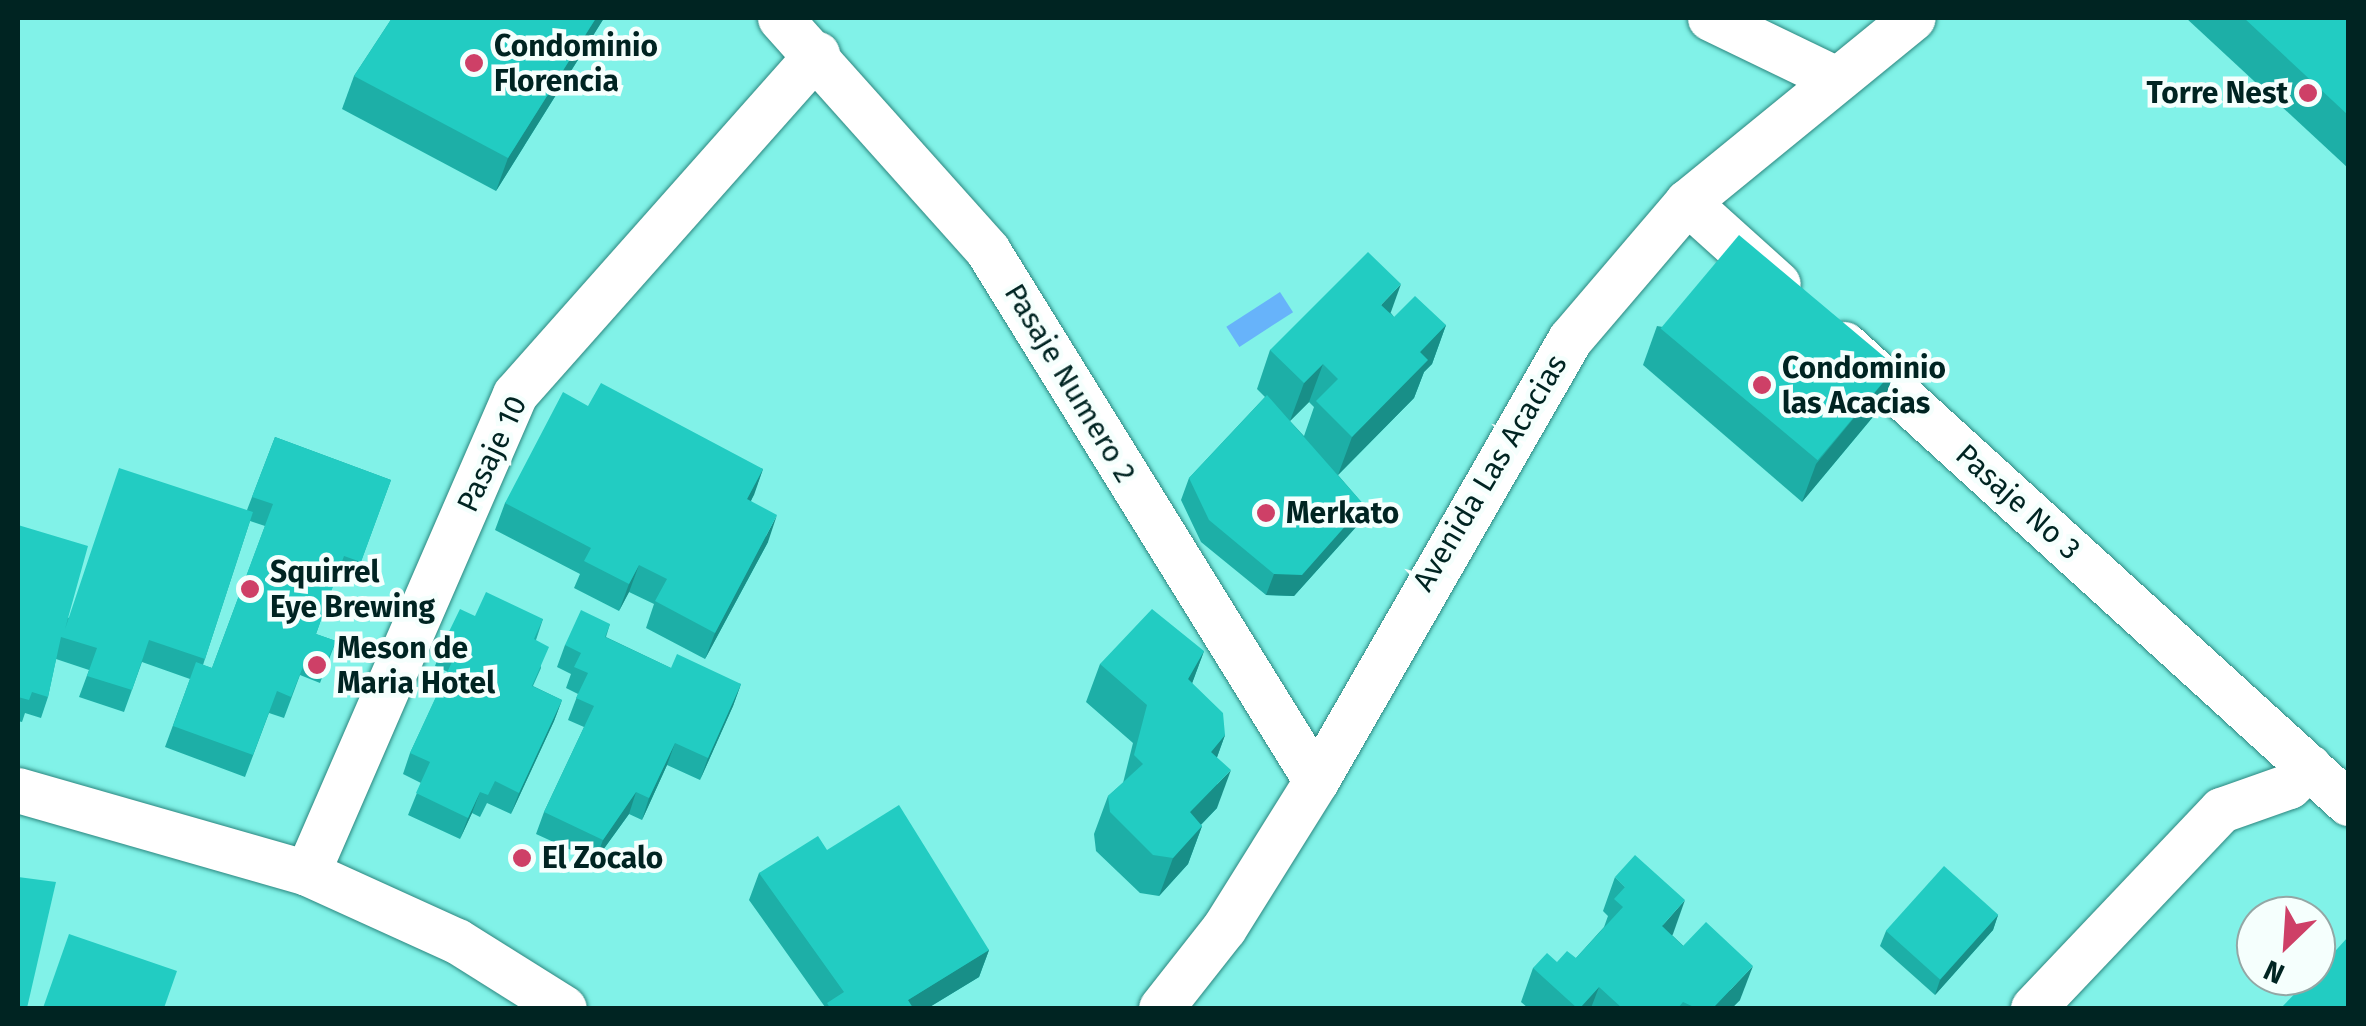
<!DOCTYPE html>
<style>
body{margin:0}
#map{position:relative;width:2366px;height:1026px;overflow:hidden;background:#81f2e8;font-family:"Fira Sans",sans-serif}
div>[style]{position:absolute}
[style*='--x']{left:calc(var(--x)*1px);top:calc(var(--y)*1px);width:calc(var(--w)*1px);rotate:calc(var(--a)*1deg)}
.water>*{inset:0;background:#67b3fa;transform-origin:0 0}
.roads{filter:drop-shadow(0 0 2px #2c867f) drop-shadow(0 0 2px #2c867f)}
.minor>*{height:45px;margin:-22.5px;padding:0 22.5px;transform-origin:22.5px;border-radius:22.5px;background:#fff}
.wall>*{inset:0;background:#1dafa7}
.shaded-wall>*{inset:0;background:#188f88}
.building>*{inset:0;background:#22ccc2;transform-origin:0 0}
.dots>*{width:28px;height:28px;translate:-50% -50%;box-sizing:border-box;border:5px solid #f5fffd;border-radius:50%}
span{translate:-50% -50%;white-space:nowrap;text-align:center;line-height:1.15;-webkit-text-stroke:9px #f5fffd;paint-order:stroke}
.poi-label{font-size:30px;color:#002422;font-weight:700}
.left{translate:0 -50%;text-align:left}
.right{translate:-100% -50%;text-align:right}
.street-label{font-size:30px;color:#002422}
.frame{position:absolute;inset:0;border:20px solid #002422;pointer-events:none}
.north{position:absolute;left:2236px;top:896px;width:100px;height:100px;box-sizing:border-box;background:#f5fffd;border:2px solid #93a7a5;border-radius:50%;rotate:205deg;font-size:28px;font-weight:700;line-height:40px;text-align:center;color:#002422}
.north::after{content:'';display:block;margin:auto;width:35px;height:45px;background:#ce4067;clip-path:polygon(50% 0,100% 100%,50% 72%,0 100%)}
</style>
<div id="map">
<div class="water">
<i style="left:1280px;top:292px;width:24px;height:64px;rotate:57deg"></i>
</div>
<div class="roads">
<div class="minor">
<i style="--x:780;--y:18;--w:312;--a:48.2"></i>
<i style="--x:988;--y:251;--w:623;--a:58.25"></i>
<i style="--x:1710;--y:18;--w:138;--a:25.8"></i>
<i style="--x:1687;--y:202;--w:122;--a:42"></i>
<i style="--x:1844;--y:344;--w:682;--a:42.32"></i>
<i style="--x:18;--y:790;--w:301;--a:16"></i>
<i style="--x:307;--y:873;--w:165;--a:24.4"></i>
<i style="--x:457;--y:941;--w:126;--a:32.1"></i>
<i style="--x:307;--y:873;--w:522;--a:-66.53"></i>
<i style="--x:515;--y:394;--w:455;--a:-48.4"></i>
<i style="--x:1161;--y:1008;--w:102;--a:-51.8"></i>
<i style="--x:1224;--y:928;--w:173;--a:-58"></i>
<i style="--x:1316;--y:781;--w:510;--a:-60.12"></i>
<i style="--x:1570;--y:339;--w:180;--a:-49.5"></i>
<i style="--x:1687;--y:202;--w:291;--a:-39.2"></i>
<i style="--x:2033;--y:1008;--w:273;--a:-46.5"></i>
<i style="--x:2221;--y:810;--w:72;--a:-19.4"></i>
<i style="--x:2289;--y:786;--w:28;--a:-44"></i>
</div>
</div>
<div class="wall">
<i style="clip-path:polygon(392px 18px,604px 18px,496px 191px,342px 109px,354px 76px)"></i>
<i style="clip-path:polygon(2186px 18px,2348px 18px,2348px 168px)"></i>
<i style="clip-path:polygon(evenodd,1391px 313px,1394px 317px,1446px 325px,1432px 364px,1424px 372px,1414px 398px,1338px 475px,1364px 505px,1356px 527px,1294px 596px,1266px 595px,1201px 542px,1181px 500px,1189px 478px,1265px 397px,1257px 389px,1270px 350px,1391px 313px,1309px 402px,1314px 407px,1304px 436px,1290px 421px,1309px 402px)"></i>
<i style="clip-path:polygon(1657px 326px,1896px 367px,1882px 406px,1802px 502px,1643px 365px)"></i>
<i style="clip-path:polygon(588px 406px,763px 469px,751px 501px,768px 542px,705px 659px,646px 628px,654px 604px,629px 592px,619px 611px,574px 588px,580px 574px,495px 530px,505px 503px)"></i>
<i style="clip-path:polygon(evenodd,275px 437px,391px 480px,353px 583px,336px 577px,316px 634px,336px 641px,320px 683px,300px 675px,284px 718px,269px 713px,245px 777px,165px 747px,190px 679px,142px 662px,124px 712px,79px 697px,89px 670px,56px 659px,48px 697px,41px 718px,25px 713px,22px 722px,18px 721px,18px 525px,68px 618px,247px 510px,275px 437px,250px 521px,265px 526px,212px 668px,203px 665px,250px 521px)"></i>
<i style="clip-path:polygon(475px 616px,543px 619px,536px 640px,541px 668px,533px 686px,562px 700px,554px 721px,511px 814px,487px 803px,480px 817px,472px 813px,460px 839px,408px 815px,421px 783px,403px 774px,410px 753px,448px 672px,435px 666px,443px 644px)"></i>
<i style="clip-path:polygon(610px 624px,606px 637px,671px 668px,741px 684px,733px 706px,700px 780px,667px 765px,642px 820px,629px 814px,595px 861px,536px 834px,544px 812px,584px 727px,568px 720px,578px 694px,566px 688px,571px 674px,557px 667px,565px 645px)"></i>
<i style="clip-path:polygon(1204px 651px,1192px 683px,1225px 735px,1217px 757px,1217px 808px,1201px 825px,1202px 826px,1188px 864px,1159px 896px,1140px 893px,1096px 851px,1094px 834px,1108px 796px,1123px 783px,1133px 743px,1086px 702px,1100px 664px)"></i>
<i style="clip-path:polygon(827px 850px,989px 950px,979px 977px,928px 1008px,825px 1008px,825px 1007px,749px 900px,759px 873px)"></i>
<i style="clip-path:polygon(1615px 877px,1673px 934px,1672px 935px,1740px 1000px,1732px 1008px,1528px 1008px,1521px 1002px,1533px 968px,1576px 958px,1604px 927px,1608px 916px,1603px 911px)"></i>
<i style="clip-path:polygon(1998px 915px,1993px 930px,1935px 995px,1880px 946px,1886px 931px)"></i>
</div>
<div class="shaded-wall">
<i style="clip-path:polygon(596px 18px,604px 18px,496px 191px,508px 158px)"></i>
<i style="clip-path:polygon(1401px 284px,1387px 323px,1381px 305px)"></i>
<i style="clip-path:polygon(1446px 325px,1432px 364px,1424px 372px,1414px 398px,1338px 475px,1352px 437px,1420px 352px)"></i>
<i style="clip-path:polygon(1323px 364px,1309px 402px,1290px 421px,1304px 383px)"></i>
<i style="clip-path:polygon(1896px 367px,1882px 406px,1802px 502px,1816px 464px)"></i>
<i style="clip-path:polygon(763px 469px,754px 495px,737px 526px,747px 499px)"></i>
<i style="clip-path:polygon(1364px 505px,1356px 527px,1294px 596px,1266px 595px,1274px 574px)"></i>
<i style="clip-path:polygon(777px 515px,768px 542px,705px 659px,715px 633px)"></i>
<i style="clip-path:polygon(639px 565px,629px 592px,619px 611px,629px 584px)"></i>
<i style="clip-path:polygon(1204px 651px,1190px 689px,1188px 679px)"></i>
<i style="clip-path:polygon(741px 684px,733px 706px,700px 780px,708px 758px)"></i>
<i style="clip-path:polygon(562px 700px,554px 721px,511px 814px,519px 793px)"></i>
<i style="clip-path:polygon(1225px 735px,1211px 774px,1211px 752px)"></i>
<i style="clip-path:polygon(675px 743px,667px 765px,642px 820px,649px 798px)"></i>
<i style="clip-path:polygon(1231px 770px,1217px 808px,1176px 850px,1190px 812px)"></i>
<i style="clip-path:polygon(480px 792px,472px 813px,460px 839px,468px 818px)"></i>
<i style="clip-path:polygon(636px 792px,629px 814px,595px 861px,603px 840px)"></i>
<i style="clip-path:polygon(1202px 826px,1188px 864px,1159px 896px,1173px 858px)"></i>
<i style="clip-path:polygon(1685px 900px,1673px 934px,1649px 960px,1662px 926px)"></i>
<i style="clip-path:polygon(1998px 915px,1993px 930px,1935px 995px,1940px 980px)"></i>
<i style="clip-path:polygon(989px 950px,979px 977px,928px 1008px,905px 1008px,908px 1000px)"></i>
<i style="clip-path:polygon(1753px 966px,1740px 1000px,1732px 1008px,1713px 1008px)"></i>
<i style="clip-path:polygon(1599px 987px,1591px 1008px,1580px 1008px)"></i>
</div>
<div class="building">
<i style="clip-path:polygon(392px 18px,596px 18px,508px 158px,354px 76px)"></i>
<i style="clip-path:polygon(2244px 18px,2348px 18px,2348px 115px)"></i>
<i style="left:1739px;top:235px;width:205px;height:122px;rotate:40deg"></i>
<i style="clip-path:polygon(1368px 252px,1401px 284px,1381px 305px,1394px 317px,1415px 296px,1446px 325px,1420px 352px,1428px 360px,1352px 437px,1316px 401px,1338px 379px,1323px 364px,1304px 383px,1270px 350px)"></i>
<i style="clip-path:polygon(601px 383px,763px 469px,747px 499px,777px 515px,715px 633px,655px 601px,667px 579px,639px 565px,629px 584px,584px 561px,591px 548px,505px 503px,563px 392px,588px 406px)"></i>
<i style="clip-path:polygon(1267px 395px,1364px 505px,1302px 575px,1274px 574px,1209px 520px,1189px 478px)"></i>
<i style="clip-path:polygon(275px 437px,391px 480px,361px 562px,344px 556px,316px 634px,336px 641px,327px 661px,308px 654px,291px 697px,277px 691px,253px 755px,173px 726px,196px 662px,212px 668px,273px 504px,252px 497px)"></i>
<i style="clip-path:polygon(119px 468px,253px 512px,205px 659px,149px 640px,132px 690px,87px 676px,97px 648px,61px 637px,48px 697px,32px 692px,29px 700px,18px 697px,18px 525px,88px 546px,65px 629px)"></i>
<i style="clip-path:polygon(486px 592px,543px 619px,534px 639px,549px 647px,532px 686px,562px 700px,519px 793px,495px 781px,488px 795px,480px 792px,468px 818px,416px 793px,430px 762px,410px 753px,457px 651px,443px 644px,460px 609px,475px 616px)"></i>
<i style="clip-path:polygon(1152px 609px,1204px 651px,1188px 679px,1223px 713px,1225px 735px,1211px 752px,1231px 770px,1190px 812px,1202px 826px,1173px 858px,1153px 855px,1110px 812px,1108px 796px,1143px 764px,1134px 755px,1147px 705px,1100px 664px)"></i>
<i style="clip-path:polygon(581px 610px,610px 624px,605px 637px,671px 668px,677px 654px,741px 684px,708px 758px,675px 743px,649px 798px,636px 792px,603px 840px,544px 812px,594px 706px,576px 698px,588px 673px,574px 667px,581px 653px,565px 645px)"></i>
<i style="clip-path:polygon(899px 805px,989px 950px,908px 1000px,913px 1008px,830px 1008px,827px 1003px,844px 992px,759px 873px,818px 836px,827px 850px)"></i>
<i style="clip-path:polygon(1635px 855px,1685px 900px,1662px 926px,1683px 946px,1706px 922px,1753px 966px,1713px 1008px,1696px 1008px,1683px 1002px,1678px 1008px,1622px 1008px,1599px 987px,1580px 1008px,1577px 1008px,1533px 968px,1547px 953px,1557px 962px,1567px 951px,1576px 958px,1623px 907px,1614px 899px,1625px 887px,1615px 877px)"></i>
<i style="left:1944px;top:866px;width:73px;height:87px;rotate:42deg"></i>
<i style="clip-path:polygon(18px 877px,56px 882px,27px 1008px,18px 1008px)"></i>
<i style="clip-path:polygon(69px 934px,177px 971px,164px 1008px,43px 1008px)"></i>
<i style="clip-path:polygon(2348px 937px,2348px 1008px,2281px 1008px,2312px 976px,2316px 976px,2316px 972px)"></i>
</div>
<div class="dots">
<i style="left:474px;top:63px;background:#ce4067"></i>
<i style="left:2308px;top:93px;background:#ce4067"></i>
<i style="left:1762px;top:385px;background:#ce4067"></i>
<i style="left:1266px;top:513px;background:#ce4067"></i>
<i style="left:250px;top:589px;background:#ce4067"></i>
<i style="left:317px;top:665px;background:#ce4067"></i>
<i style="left:522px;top:858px;background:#ce4067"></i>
</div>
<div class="poi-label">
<span class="left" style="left:494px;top:63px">Condominio<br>Florencia</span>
<span class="right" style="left:2288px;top:93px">Torre Nest</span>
<span class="left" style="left:1782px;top:385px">Condominio<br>las Acacias</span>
<span class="left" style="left:1286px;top:513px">Merkato</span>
<span class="left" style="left:270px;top:589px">Squirrel<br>Eye Brewing</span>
<span class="left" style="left:337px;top:665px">Meson de<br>Maria Hotel</span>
<span class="left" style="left:542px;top:858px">El Zocalo</span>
</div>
<div class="street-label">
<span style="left:1070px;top:383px;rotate:59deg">Pasaje Numero 2</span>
<span style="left:492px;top:454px;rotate:-65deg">Pasaje 10</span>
<span style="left:1490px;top:473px;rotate:-59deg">Avenida Las Acacias</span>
<span style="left:2018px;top:502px;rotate:42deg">Pasaje No 3</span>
</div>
<div class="frame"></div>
<div class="north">N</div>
</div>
